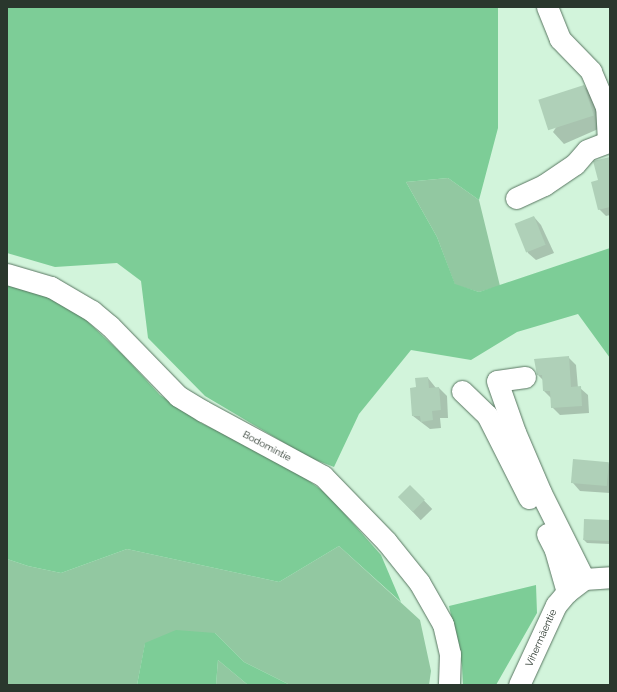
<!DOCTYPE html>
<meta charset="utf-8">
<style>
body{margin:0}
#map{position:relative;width:617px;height:692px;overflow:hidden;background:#d2f4db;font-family:Raleway,sans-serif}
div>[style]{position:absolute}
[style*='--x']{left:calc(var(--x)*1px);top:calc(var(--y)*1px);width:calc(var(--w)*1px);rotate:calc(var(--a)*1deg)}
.green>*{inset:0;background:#92c8a1}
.forest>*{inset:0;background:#7dcd97}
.shadow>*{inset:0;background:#0003;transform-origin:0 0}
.building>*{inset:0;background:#afd0b8;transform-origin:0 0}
.roads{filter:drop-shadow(0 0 1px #587661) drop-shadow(0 0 1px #587661)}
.minor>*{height:21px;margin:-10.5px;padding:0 10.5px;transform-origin:10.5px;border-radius:10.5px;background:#fff}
span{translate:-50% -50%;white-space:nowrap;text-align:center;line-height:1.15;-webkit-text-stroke:3px #fff;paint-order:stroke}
.street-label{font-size:10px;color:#2a372d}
.frame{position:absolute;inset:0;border:8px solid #2a372d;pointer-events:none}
</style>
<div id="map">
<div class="green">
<i style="clip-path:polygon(448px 178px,479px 200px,500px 286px,479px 292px,455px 285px,437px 237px,406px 182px)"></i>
<i style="clip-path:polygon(339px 546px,420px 620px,431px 671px,429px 685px,290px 685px,244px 662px,215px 633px,145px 644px,137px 685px,7px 685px,7px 559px,28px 566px,61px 573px,127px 549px,279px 582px)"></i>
<i style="clip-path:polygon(218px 660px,248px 685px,216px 685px)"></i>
</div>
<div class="forest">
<i style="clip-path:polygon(7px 7px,498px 7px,498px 128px,479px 200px,448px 178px,406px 182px,437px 237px,455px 284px,479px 292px,610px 248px,610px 358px,578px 314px,517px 332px,471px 360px,411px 350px,359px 414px,334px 467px,308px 457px,205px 396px,148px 338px,141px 281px,117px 263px,55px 267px,7px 253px)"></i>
<i style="clip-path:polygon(7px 285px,56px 298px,86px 320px,123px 355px,160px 395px,201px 423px,283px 462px,327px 494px,381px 555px,401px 602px,339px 546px,279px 582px,127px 549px,61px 573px,28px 566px,7px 559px)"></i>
<i style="clip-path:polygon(536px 585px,537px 613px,496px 685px,463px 685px,462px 665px,449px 606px)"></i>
<i style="clip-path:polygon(176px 630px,215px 633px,244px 662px,290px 685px,248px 685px,218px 660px,216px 685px,137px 685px,145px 643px)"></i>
</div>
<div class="shadow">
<i style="clip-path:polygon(584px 86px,595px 98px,605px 126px,564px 144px,553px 132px)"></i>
<i style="clip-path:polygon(610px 158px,610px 215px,606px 216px,599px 209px,600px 181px)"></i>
<i style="clip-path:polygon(534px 217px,541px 225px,554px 253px,536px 260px,528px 253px,516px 225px)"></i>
<i style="clip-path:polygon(568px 357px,576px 365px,578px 388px,580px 388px,588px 395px,589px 413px,560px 415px,552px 407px,552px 399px,544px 391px,543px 380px,538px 375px)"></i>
<i style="clip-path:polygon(428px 378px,436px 388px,439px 388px,447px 396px,448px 418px,440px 418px,441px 428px,430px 429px,413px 416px,417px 388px)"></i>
<i style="clip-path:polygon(608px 463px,610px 465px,610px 493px,580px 491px,573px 483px)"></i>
<i style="left:410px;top:486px;width:32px;height:16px;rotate:46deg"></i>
<i style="clip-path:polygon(610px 521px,610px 544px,587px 543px,583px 539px)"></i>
</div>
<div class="building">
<i style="left:584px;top:85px;width:32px;height:48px;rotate:72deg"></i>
<i style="clip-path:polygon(610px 157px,610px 207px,598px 210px,591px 182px,598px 180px,593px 161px)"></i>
<i style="left:534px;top:216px;width:31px;height:21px;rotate:68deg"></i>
<i style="clip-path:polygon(569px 356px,571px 387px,581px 386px,582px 406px,551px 408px,550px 391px,543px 391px,542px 375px,537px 375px,534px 359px)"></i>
<i style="clip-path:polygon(428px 377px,429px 388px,439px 387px,441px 410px,432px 411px,433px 420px,421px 422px,420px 416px,412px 416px,410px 388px,416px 387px,415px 378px)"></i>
<i style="left:573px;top:459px;width:36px;height:24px;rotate:5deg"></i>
<i style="left:410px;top:485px;width:21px;height:17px;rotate:45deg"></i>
<i style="left:584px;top:519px;width:26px;height:21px;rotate:2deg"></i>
</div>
<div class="roads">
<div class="minor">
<i style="--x:516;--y:198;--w:31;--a:-25"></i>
<i style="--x:544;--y:185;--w:37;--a:-34"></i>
<i style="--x:575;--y:164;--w:18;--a:-49"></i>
<i style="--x:587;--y:150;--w:22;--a:-21"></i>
<i style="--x:608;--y:142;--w:35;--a:-93"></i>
<i style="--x:606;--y:107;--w:39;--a:-113"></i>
<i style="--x:591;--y:71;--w:45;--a:-134.1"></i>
<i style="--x:560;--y:39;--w:35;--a:-112"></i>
<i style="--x:7;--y:274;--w:46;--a:16.5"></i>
<i style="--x:51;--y:287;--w:48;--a:30.3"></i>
<i style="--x:92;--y:311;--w:23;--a:40"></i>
<i style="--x:110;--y:326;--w:98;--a:45.8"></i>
<i style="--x:178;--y:396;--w:29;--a:31"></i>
<i style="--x:203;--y:411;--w:136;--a:28.4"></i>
<i style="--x:323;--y:476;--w:91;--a:45.9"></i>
<i style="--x:386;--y:541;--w:53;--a:51.2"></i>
<i style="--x:419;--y:582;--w:48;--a:60.3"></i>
<i style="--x:443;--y:624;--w:31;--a:77"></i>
<i style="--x:450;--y:654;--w:31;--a:92"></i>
<i style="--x:525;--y:377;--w:28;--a:172"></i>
<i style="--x:497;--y:381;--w:54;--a:70.6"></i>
<i style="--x:515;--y:432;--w:66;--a:66.9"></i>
<i style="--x:541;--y:493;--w:96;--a:63.4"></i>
<i style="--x:462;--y:391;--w:35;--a:44"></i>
<i style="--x:487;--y:415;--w:93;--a:63.2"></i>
<i style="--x:547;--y:534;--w:18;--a:63"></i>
<i style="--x:555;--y:550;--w:44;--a:74.1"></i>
<i style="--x:519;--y:685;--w:88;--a:-65.2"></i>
<i style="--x:556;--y:605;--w:17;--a:-50"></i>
<i style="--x:567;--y:592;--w:21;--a:-37"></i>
<i style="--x:584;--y:579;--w:26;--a:-4"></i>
</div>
</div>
<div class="street-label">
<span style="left:267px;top:446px;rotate:28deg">Bodomintie</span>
<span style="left:541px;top:638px;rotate:-66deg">Vihermäentie</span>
</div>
<div class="frame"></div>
</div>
